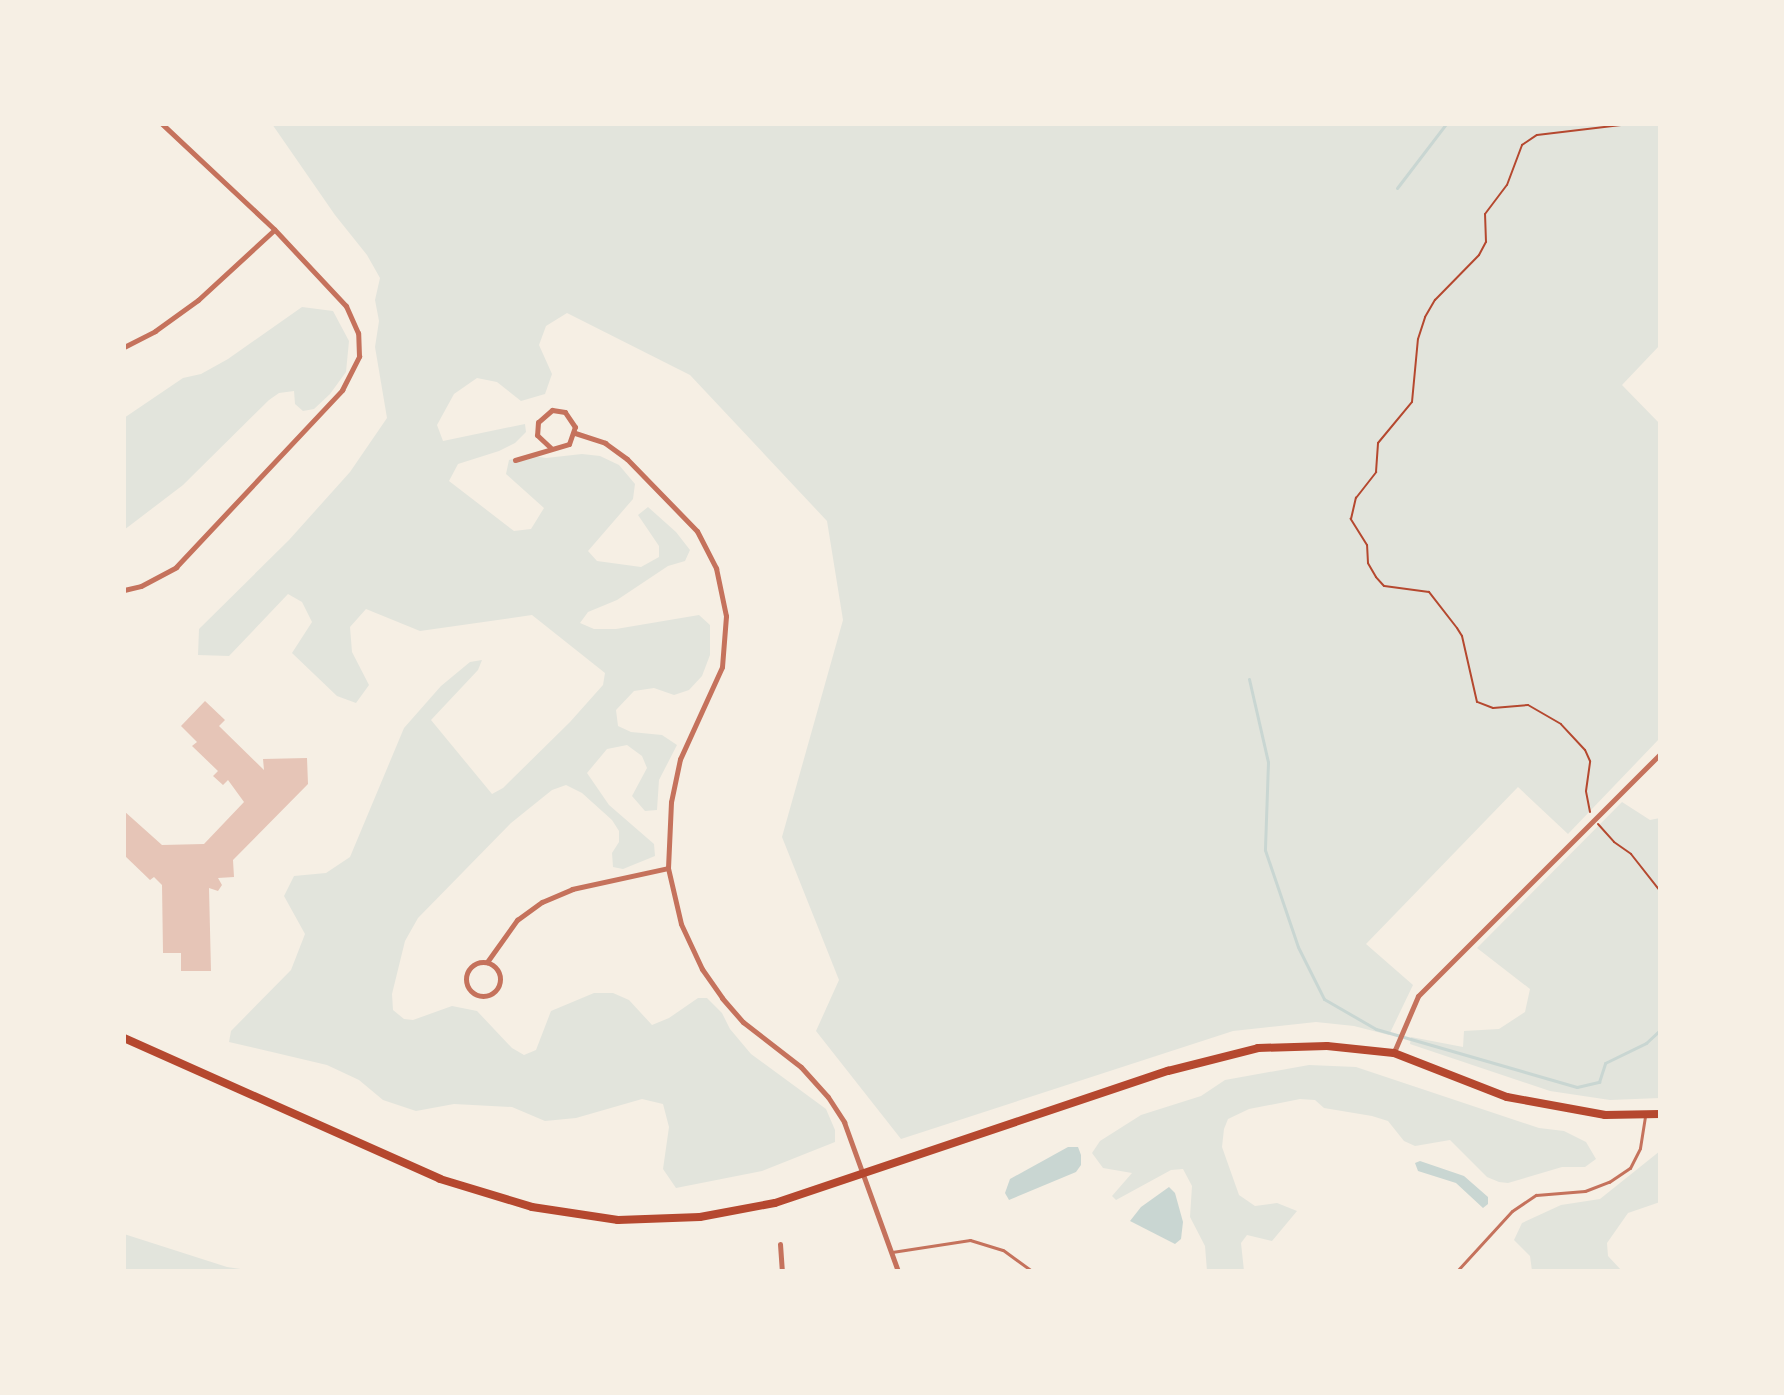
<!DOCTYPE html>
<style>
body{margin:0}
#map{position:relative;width:1784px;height:1395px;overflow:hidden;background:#f6efe4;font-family:Roboto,sans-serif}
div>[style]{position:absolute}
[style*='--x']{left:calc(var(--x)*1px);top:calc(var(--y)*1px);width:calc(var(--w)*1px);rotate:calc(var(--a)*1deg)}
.green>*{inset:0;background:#e2e4dc}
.water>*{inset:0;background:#c9d6d2}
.stream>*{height:3px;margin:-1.5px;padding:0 1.5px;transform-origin:1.5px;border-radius:1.5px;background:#c9d6d2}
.building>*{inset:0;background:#e6c5b7}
.path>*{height:2px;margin:-1px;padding:0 1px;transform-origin:1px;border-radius:1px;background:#b5482f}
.service>*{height:3px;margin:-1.5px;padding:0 1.5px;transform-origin:1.5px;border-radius:1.5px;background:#c5725c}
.minor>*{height:5px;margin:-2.5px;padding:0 2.5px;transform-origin:2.5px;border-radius:2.5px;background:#c5725c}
.minor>.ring{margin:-2.5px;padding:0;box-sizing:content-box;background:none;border:5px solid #c5725c;border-radius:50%}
.secondary>*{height:8px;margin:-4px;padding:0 4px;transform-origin:4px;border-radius:4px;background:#b5482f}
span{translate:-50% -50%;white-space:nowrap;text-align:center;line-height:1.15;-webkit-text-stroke:6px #f6efe4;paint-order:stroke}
.frame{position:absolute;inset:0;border:126px solid #f6efe4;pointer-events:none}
</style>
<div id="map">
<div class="green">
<i style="clip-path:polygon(272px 124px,1660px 124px,1660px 345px,1622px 385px,1660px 424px,1660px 738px,1568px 834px,1518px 787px,1366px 944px,1413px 985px,1389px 1035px,1354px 1026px,1316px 1022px,1233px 1031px,901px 1139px,816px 1031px,839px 980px,782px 837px,843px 620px,827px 521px,690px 375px,567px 313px,546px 326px,539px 345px,552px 374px,545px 394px,521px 401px,497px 382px,477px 378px,454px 394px,437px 425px,443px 441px,525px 424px,526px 432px,515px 443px,499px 451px,458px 464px,449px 481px,514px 531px,531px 529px,544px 508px,506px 474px,509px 460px,528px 455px,546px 458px,582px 454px,600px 456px,619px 465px,635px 484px,633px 499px,588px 551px,597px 561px,641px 567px,659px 557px,659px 546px,638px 515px,648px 507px,676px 532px,690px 550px,685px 561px,668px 566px,617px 600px,588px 612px,580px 623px,594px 629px,616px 629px,699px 615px,710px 625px,710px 655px,702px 676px,689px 690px,674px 695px,654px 688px,634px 691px,616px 710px,618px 726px,631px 732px,662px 735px,677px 745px,659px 780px,657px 810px,645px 811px,632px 796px,647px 768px,642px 756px,627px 745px,607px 749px,587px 773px,609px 805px,654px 844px,655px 856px,623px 869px,613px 867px,612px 853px,619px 842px,619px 831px,612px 820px,582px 793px,566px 785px,552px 790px,511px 823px,418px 918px,405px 941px,392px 994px,393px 1010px,404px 1019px,413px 1020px,452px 1006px,477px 1011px,512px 1048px,524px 1055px,536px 1050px,551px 1011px,594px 993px,613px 993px,629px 1000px,652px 1025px,669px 1018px,698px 998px,707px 998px,722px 1013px,730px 1029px,751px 1054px,826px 1109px,835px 1130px,835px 1142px,762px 1171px,676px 1188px,663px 1169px,669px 1127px,663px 1104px,642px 1099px,576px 1118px,545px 1121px,512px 1107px,454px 1104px,416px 1111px,383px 1100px,359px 1080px,327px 1065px,229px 1042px,231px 1031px,291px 970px,305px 934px,284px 896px,294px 876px,326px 873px,350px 857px,404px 728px,441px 686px,470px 662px,482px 660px,478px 670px,431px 720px,492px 794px,503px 788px,570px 722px,603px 685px,605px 673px,532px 615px,420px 631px,366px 609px,350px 627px,352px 652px,369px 685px,356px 703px,337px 696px,292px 653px,312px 622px,302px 602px,288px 594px,229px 656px,198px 655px,199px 629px,289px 540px,350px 472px,387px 418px,375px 347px,379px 321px,375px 300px,380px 278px,367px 255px,335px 215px)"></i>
<i style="clip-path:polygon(302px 307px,333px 311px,349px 341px,346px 372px,330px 394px,314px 409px,303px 411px,295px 404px,294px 391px,279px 393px,269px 400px,183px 485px,124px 530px,124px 418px,183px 378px,201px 374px,228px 359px)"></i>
<i style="clip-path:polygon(1622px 802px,1650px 820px,1660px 818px,1660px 1098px,1610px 1100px,1550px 1091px,1410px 1044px,1411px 1037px,1463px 1047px,1464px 1031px,1499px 1029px,1525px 1012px,1530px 989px,1477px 948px)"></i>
<i style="clip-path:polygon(1309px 1065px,1356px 1067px,1539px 1128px,1564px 1131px,1586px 1142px,1596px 1159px,1585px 1167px,1562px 1167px,1508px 1183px,1499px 1182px,1487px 1177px,1450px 1140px,1415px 1146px,1404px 1141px,1388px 1121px,1372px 1116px,1324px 1108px,1315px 1100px,1300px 1099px,1249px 1109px,1228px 1119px,1224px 1129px,1222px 1147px,1239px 1195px,1255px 1206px,1277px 1203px,1297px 1211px,1272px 1241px,1247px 1235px,1241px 1243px,1244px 1271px,1207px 1271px,1205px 1246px,1190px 1217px,1192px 1186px,1183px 1169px,1171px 1170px,1116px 1200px,1112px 1196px,1132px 1173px,1103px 1168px,1092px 1153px,1100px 1141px,1141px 1115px,1201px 1096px,1225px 1080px)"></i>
<i style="clip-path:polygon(1660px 1151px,1660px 1202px,1628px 1213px,1607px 1243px,1608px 1256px,1622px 1271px,1532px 1271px,1530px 1256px,1514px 1240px,1522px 1223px,1561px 1205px,1600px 1199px)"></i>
<i style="clip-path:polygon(124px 1234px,227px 1267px,254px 1271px,124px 1271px)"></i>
</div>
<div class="water">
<i style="clip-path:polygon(1068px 1147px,1078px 1147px,1081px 1155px,1081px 1165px,1076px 1172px,1009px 1200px,1005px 1193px,1010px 1179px)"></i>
<i style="clip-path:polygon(1420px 1161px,1464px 1176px,1488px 1197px,1488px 1204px,1483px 1208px,1456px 1183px,1418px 1171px,1415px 1163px)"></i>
<i style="clip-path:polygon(1169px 1187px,1175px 1193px,1183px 1222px,1181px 1239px,1175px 1244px,1130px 1221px,1141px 1207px)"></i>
</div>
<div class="stream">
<i style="--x:1397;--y:188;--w:81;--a:-52.6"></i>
<i style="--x:1249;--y:679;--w:85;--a:77.1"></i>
<i style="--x:1268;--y:762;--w:88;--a:92"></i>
<i style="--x:1265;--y:850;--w:102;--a:71.2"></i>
<i style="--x:1298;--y:947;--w:58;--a:63.4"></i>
<i style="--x:1324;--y:999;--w:60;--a:30"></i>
<i style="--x:1376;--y:1029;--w:209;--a:16.1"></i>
<i style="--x:1577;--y:1087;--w:23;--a:-13"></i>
<i style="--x:1599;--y:1082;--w:20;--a:-72"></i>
<i style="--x:1605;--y:1063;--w:46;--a:-26"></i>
<i style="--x:1646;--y:1043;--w:19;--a:-43"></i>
</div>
<div class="building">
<i style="clip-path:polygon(205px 701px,225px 720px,219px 726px,264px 770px,263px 759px,307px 758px,308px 784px,233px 860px,234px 877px,218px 878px,222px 885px,218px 891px,209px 888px,211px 971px,181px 971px,181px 953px,163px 953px,162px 885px,154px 877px,150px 880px,124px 855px,124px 811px,162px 845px,204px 844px,244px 802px,228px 780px,223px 785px,213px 776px,218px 771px,192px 746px,197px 742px,181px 726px)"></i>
</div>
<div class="path">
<i style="--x:1590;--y:812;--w:21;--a:-101"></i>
<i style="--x:1586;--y:791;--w:30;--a:-82"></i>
<i style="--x:1590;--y:761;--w:12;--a:-114"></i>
<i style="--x:1585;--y:750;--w:35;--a:-133"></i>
<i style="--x:1561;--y:724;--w:38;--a:-150"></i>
<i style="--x:1528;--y:705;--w:35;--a:175"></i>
<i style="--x:1493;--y:708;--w:17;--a:-159"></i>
<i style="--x:1477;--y:702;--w:68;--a:-102.8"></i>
<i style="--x:1462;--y:636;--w:9;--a:-122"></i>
<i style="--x:1457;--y:628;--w:46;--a:-127.9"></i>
<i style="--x:1429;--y:592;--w:45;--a:-172.4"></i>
<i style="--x:1384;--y:586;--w:12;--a:-132"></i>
<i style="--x:1376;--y:577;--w:16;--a:-120"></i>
<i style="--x:1368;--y:563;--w:18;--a:-93"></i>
<i style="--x:1367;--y:545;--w:31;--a:-122"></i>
<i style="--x:1351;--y:519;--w:22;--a:-77"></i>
<i style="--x:1356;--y:498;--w:33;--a:-52"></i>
<i style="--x:1376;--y:472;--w:29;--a:-86"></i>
<i style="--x:1378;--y:443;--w:53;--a:-50.3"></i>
<i style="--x:1412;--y:402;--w:63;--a:-84.6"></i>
<i style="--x:1418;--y:339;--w:23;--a:-72"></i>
<i style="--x:1425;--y:317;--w:20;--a:-60"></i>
<i style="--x:1435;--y:300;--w:63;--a:-45.6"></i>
<i style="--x:1479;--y:255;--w:15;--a:-62"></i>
<i style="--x:1486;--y:242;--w:28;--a:-92"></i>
<i style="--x:1485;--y:214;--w:36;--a:-53"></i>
<i style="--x:1507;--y:185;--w:43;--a:-69.4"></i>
<i style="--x:1522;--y:145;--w:18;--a:-34"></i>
<i style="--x:1537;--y:135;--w:93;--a:-6.8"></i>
<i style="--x:1598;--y:824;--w:24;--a:48"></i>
<i style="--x:1614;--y:842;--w:21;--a:35"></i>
<i style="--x:1631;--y:854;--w:47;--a:51.9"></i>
</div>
<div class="service">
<i style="--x:892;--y:1252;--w:79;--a:-8.7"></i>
<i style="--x:970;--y:1240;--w:34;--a:17"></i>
<i style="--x:1003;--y:1250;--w:36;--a:36"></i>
<i style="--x:1457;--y:1271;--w:81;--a:-47.5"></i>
<i style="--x:1512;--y:1211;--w:29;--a:-34"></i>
<i style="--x:1536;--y:1195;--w:49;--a:-4.7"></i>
<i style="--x:1585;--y:1191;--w:26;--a:-21"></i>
<i style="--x:1609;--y:1182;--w:25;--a:-34"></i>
<i style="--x:1630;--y:1168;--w:22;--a:-63"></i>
<i style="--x:1640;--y:1148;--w:31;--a:-81"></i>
</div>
<div class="minor">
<i style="--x:124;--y:347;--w:35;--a:-27"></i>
<i style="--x:155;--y:331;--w:53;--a:-35.8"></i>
<i style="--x:198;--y:300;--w:103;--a:-42.6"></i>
<i style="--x:575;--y:433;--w:32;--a:18"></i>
<i style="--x:605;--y:443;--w:27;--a:36"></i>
<i style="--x:627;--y:459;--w:100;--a:45.8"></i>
<i style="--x:697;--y:531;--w:42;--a:62.8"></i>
<i style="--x:716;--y:568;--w:49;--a:78.2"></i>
<i style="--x:726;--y:616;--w:51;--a:94.5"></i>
<i style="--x:722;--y:667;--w:101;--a:114.5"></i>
<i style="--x:680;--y:759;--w:44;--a:101.8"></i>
<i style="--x:671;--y:802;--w:66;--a:92.6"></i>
<i style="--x:668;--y:868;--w:57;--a:76.9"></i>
<i style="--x:681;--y:924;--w:50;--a:65"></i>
<i style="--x:702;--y:969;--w:35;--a:55"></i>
<i style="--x:722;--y:998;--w:32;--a:49"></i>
<i style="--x:743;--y:1022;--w:73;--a:37.8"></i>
<i style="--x:801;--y:1067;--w:40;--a:48"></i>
<i style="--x:828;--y:1097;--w:30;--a:57"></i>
<i style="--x:844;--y:1122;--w:158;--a:70.1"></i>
<i style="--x:515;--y:460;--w:56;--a:-16.5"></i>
<i style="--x:569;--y:444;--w:18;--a:-71"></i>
<i style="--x:575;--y:427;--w:18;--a:-124"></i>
<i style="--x:565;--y:412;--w:13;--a:-171"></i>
<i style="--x:552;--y:410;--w:18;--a:139"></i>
<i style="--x:538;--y:422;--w:13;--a:94"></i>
<i style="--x:537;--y:435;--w:19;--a:43"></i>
<i style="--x:124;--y:590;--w:17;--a:-13"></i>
<i style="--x:141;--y:586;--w:40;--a:-28"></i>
<i style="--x:176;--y:567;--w:243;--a:-46.8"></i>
<i style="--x:342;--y:390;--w:38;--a:-63"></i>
<i style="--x:359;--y:356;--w:23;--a:-92"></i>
<i style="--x:358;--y:333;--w:30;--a:-114"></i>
<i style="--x:346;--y:306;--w:105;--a:-133.1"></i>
<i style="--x:274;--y:229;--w:154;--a:-136.8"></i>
<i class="ring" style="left:466px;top:962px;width:29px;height:29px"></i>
<i style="--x:487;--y:962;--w:52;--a:-54.5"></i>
<i style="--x:517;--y:920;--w:31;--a:-36"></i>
<i style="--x:542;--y:902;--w:33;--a:-23"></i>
<i style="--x:572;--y:889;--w:98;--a:-12.3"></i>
<i style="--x:1394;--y:1052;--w:61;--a:-66.8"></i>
<i style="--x:1418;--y:996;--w:342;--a:-45"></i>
<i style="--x:780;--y:1244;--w:27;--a:86"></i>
</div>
<div class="secondary">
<i style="--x:124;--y:1038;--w:346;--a:24"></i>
<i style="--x:440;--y:1179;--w:96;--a:16.9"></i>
<i style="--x:532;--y:1207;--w:87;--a:8.6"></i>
<i style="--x:618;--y:1220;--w:82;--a:-2.1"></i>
<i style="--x:700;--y:1217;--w:76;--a:-10.6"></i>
<i style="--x:775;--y:1203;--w:415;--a:-18.6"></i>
<i style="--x:1168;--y:1071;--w:93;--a:-14.3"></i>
<i style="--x:1258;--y:1048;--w:69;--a:-1.7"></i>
<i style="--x:1327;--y:1046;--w:67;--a:6"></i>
<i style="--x:1394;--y:1053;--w:121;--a:21.3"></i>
<i style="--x:1507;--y:1097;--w:100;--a:10.4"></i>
<i style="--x:1605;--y:1115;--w:55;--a:-1"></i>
</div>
<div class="frame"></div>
</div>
